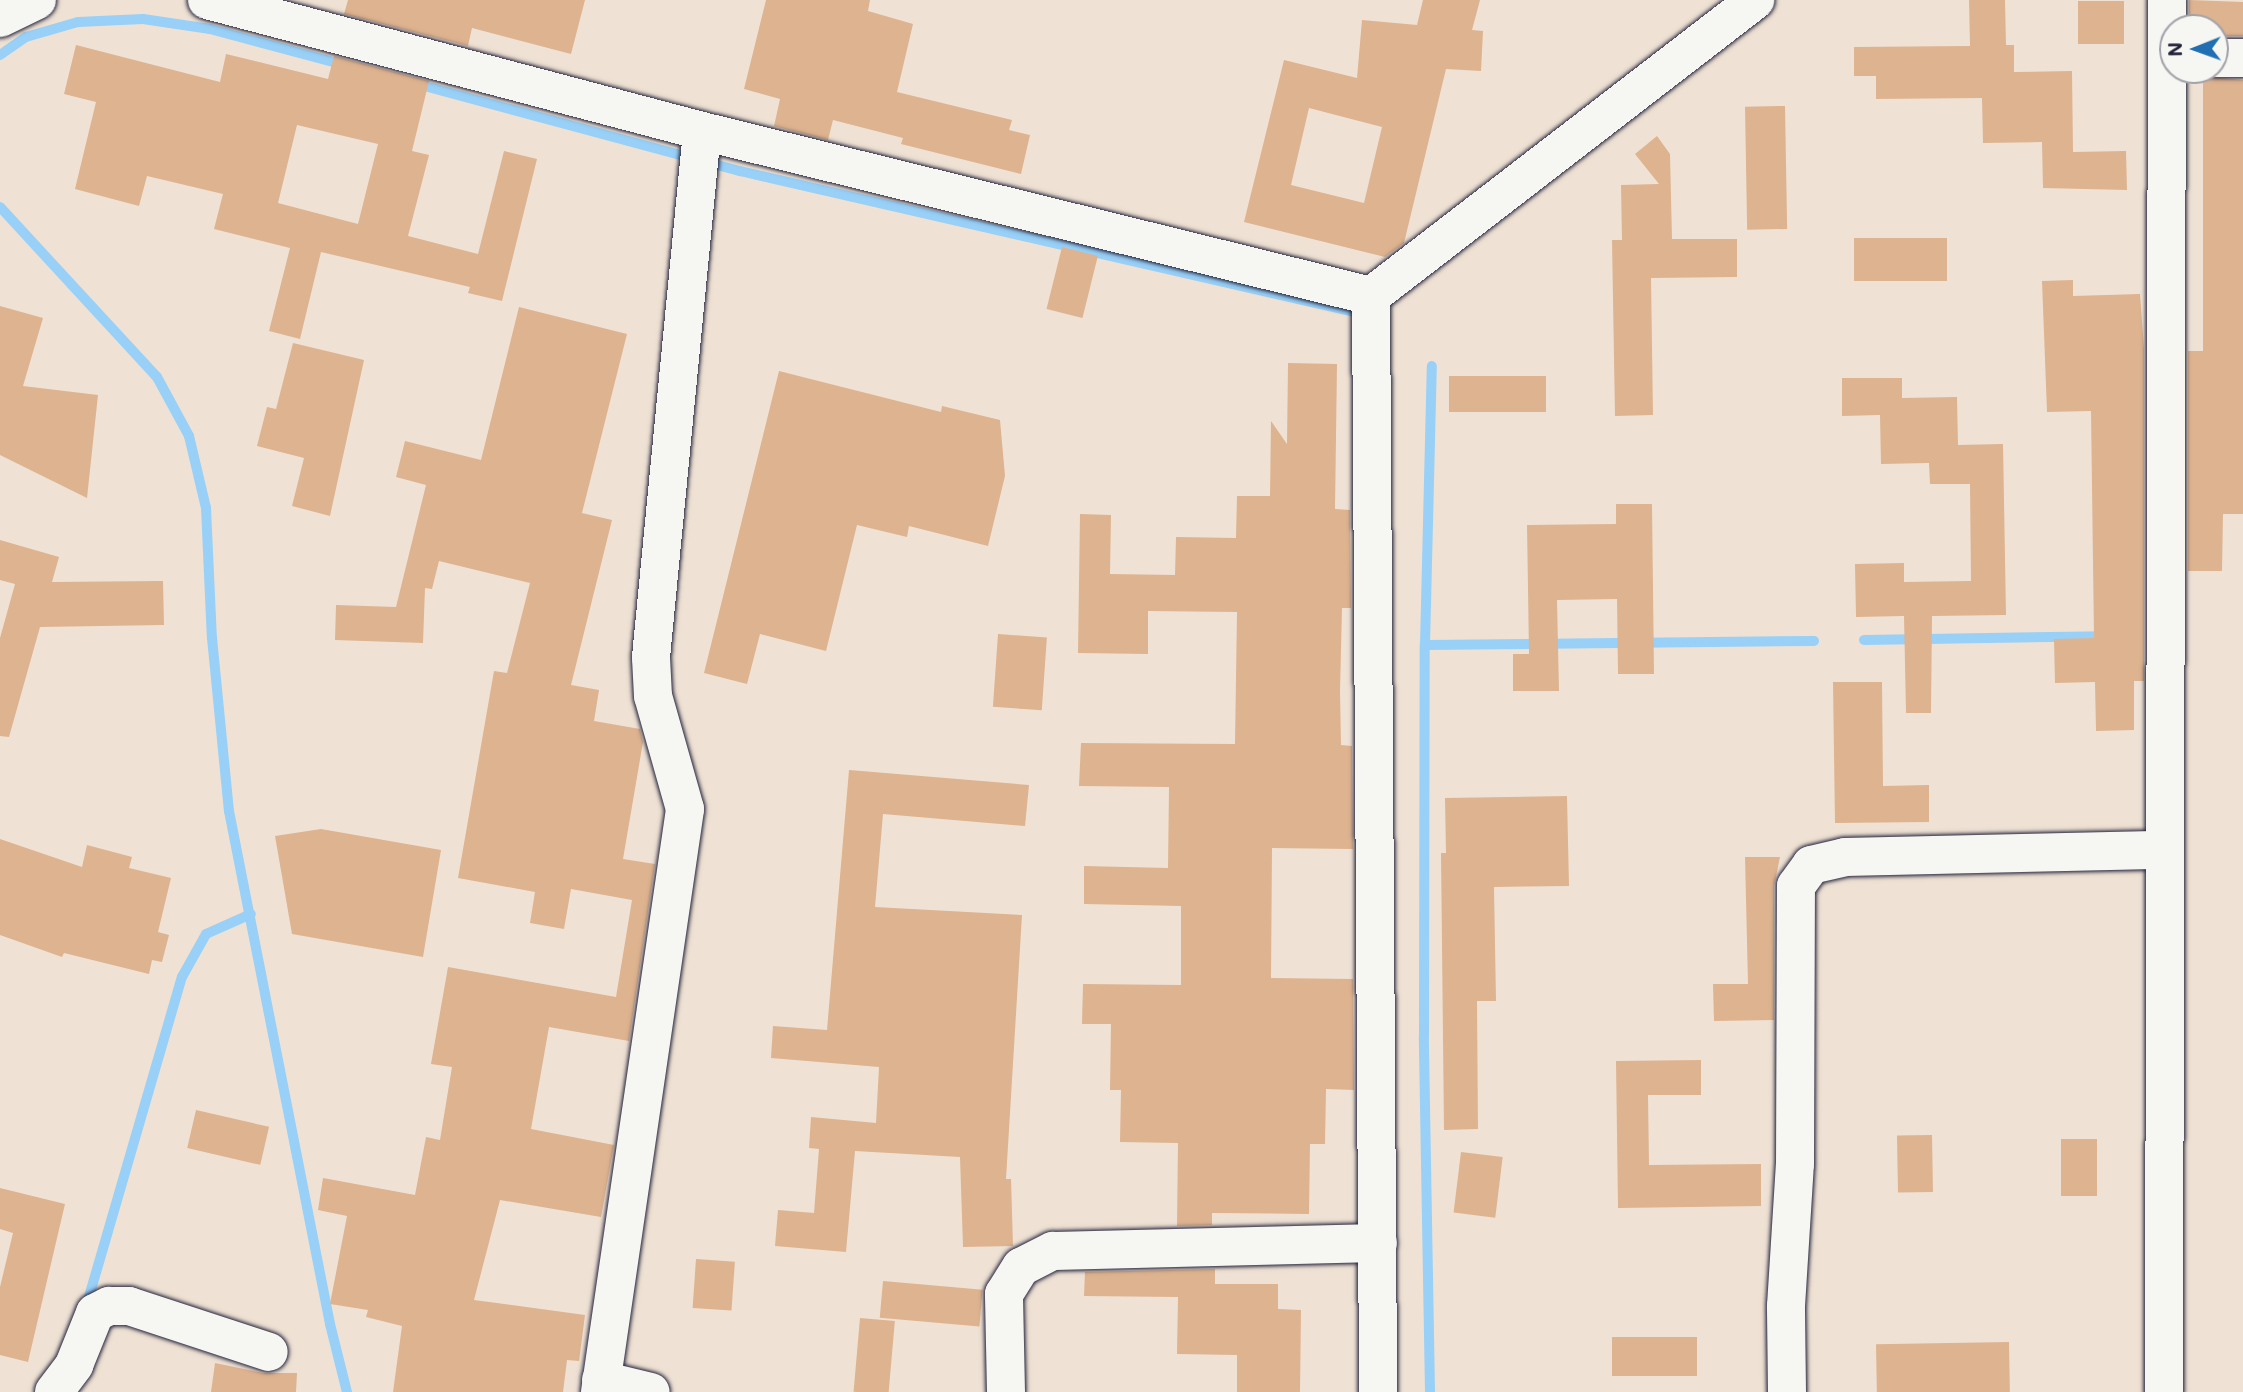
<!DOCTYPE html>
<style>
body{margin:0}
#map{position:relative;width:2243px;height:1392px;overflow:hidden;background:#efe2d4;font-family:Mali,sans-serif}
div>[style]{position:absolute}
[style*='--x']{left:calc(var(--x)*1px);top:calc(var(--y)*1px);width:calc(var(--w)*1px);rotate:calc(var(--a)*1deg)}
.stream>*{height:10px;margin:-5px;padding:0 5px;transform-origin:5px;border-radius:5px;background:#98d0f7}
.building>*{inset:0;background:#deb38f;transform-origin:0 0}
.roads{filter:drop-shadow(0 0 2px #22223b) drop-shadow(0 0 2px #22223b)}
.minor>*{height:38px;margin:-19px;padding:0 19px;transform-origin:19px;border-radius:19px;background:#f6f6f2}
span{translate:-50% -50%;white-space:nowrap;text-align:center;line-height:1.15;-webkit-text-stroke:5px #f6f6f2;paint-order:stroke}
.north{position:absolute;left:2159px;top:14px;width:70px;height:70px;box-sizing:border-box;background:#f6f6f2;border:2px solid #a1a1a9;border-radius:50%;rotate:269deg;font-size:19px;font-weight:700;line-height:28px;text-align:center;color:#22223b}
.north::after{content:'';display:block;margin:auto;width:24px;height:32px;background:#1f6fb2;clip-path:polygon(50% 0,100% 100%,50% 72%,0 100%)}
</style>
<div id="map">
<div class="stream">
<i style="--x:0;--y:55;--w:32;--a:-35"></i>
<i style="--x:26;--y:37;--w:54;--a:-16.1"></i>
<i style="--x:78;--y:22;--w:65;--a:-2.6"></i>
<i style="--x:143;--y:19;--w:68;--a:8.5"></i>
<i style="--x:210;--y:29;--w:139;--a:15"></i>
<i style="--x:417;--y:84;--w:335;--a:15.1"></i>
<i style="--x:740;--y:171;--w:639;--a:12.93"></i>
<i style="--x:0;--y:207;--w:231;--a:47.3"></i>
<i style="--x:157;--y:377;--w:67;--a:61.5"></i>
<i style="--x:189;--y:436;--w:74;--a:76.7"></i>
<i style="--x:206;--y:508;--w:130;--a:87.4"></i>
<i style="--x:212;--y:638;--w:174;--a:84.4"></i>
<i style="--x:229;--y:811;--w:523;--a:78.86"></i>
<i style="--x:330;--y:1324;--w:70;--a:76"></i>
<i style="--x:1864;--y:640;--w:242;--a:-0.9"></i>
<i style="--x:1425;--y:645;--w:389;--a:-0.6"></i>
<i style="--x:86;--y:1307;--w:344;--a:-73.8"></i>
<i style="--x:182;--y:977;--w:49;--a:-60.8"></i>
<i style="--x:206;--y:934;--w:49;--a:-24"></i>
<i style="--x:1430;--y:1392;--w:356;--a:-91"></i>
<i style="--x:1424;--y:1036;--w:391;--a:-89.9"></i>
<i style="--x:1425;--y:645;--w:279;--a:-88.6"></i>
</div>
<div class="building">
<i style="clip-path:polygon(348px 0,585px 0,571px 54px,472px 28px,468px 46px,344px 14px)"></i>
<i style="clip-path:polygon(766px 0,870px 0,868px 11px,913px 24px,897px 92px,1012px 120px,1009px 130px,1030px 135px,1021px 174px,901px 144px,903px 138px,833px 120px,828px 140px,774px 126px,780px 99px,744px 89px)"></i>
<i style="clip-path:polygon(evenodd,1423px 0,1480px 0,1472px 30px,1483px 31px,1481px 71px,1446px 69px,1404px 243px,1385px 257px,1244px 222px,1284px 60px,1357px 78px,1362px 20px,1417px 25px,1423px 0,1309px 108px,1382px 127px,1364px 203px,1291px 185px,1309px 108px)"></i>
<i style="clip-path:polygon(1969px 0,2005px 0,2006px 45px,2014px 45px,2014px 72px,2072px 71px,2073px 152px,2126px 151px,2127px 190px,2043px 188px,2042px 142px,1983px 143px,1982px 98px,1876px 99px,1876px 76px,1854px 76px,1854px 47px,1970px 46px)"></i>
<i style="clip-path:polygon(2189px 0,2243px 2px,2243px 36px,2215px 36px,2215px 28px,2189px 28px)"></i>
<i style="left:2078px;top:1px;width:46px;height:43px"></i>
<i style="clip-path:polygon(evenodd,76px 45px,220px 82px,226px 54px,328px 79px,334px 56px,429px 81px,412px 151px,429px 155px,408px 236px,478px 254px,504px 151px,537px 159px,502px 301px,468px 293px,470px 287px,321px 252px,300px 339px,269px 331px,290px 248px,214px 229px,223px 194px,147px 176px,139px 206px,75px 189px,96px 102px,64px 94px,76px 45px,297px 125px,378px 144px,358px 224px,278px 203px,297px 125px)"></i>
<i style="clip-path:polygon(2203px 76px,2243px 80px,2243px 514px,2223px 514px,2222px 571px,2188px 571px,2188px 351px,2203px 351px)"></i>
<i style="left:1785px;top:106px;width:123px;height:40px;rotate:89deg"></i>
<i style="clip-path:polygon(1657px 136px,1670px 154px,1672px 239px,1737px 239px,1737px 277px,1651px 278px,1653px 415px,1615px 416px,1612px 240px,1622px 240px,1621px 185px,1659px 184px,1635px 154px)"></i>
<i style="left:1947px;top:238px;width:43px;height:93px;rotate:90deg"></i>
<i style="left:1062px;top:247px;width:37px;height:64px;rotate:14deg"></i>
<i style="clip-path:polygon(2073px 280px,2073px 296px,2140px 294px,2144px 349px,2144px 681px,2134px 681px,2134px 730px,2096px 731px,2095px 682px,2055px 683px,2054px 639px,2094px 638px,2091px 411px,2047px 412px,2042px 281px)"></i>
<i style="clip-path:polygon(0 306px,43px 318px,23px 386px,98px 395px,87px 498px,0 455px)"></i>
<i style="clip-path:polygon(519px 307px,627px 334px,582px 513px,612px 520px,571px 685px,599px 690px,594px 721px,640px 729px,643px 742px,623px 859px,655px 864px,629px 1041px,549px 1027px,531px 1129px,614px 1145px,601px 1217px,500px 1200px,474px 1300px,585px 1315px,579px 1361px,567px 1360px,563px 1392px,393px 1392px,402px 1326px,366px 1317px,368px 1310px,330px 1304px,347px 1216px,318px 1210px,323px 1178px,415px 1195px,426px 1137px,440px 1140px,452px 1067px,431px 1064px,448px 967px,616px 997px,632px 900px,571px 889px,564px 929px,530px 923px,535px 892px,458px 878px,494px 671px,507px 673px,530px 583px,439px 561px,432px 589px,425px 588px,423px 643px,335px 640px,336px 605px,396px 607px,426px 485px,396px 477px,405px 441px,481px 460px)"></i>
<i style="clip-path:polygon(293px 343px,364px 360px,330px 516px,292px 506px,304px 458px,257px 446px,267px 407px,276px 409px)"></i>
<i style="clip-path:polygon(1288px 363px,1337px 364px,1335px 509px,1350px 510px,1351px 608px,1342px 608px,1340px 691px,1341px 745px,1352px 746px,1353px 849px,1272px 848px,1271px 978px,1353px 979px,1354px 1090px,1326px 1089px,1325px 1144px,1310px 1144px,1309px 1214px,1212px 1213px,1212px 1225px,1177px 1226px,1178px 1143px,1120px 1142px,1121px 1090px,1110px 1090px,1111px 1024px,1082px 1024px,1083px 984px,1181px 985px,1181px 906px,1084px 904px,1084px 866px,1168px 868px,1169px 787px,1079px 786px,1081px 743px,1235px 744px,1237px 612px,1148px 611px,1148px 654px,1078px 653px,1080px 514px,1111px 515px,1110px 574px,1175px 575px,1176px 537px,1236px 538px,1237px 496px,1270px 496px,1271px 421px,1287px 444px)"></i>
<i style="clip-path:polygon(779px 371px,941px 412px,942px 406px,1000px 420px,1005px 476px,988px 546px,909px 526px,907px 537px,857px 525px,826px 651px,760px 634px,747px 684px,704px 673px)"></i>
<i style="left:1546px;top:376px;width:36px;height:97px;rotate:90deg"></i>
<i style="clip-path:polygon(1842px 378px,1902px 378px,1902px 398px,1957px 397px,1958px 445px,2003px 444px,2006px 615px,1932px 616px,1931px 713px,1906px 713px,1904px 616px,1856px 617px,1855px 564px,1904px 563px,1904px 582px,1971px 581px,1970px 484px,1930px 484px,1929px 463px,1881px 464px,1880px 415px,1842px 416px)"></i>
<i style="clip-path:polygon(1616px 504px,1652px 504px,1654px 674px,1618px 674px,1617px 599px,1557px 600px,1559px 691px,1513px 691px,1513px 654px,1529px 654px,1527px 525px,1616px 524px)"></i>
<i style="clip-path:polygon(0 540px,59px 557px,52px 582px,163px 581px,164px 625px,40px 627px,9px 737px,0 736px,0 638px,15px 584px,0 580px)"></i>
<i style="left:998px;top:634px;width:49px;height:73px;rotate:4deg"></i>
<i style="clip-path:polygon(1833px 682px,1882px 682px,1883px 786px,1929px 785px,1929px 822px,1835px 823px)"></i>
<i style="clip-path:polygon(849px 770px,1029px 785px,1025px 826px,883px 814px,875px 907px,1022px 915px,1006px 1179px,1011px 1179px,1013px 1246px,963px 1247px,960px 1157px,855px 1151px,846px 1252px,775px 1246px,778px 1210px,814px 1213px,819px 1149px,809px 1148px,811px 1117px,876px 1123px,879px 1067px,771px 1058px,773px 1026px,827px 1030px)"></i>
<i style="clip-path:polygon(1567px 796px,1569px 886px,1494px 887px,1496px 1001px,1477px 1001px,1478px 1129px,1444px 1130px,1441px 853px,1446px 853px,1445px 798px)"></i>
<i style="clip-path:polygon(321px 829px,441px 850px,423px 957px,292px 934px,275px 836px)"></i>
<i style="clip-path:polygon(0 839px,82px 867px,87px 845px,132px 857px,129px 868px,171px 878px,158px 932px,169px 935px,162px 962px,152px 960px,149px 974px,64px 953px,62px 957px,0 935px)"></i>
<i style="clip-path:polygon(1745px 857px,1780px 857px,1774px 886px,1774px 1020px,1714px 1021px,1713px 984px,1748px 984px)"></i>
<i style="clip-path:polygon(1701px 1060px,1701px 1095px,1648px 1095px,1649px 1165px,1761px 1164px,1761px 1206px,1618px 1208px,1616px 1061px)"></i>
<i style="left:196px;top:1110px;width:75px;height:39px;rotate:13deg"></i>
<i style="left:1932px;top:1135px;width:57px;height:35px;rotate:89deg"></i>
<i style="left:2061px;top:1139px;width:36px;height:57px"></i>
<i style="left:1461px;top:1152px;width:42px;height:61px;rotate:7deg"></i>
<i style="clip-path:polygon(0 1188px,65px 1204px,28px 1362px,0 1355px,0 1287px,13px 1233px,0 1229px)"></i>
<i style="left:696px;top:1259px;width:39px;height:49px;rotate:4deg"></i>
<i style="clip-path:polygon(1215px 1269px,1215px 1284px,1278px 1284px,1278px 1309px,1301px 1310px,1300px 1392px,1237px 1392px,1237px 1355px,1177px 1354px,1178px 1297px,1084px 1296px,1085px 1272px)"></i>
<i style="left:883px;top:1281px;width:100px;height:37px;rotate:5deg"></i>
<i style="left:860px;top:1318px;width:35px;height:74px;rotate:5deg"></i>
<i style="left:1697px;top:1337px;width:39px;height:85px;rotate:90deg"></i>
<i style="left:2009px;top:1342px;width:50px;height:133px;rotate:89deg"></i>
<i style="clip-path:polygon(215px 1363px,263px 1373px,297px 1373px,296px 1392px,211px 1392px)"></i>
</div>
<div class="roads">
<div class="minor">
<i style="--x:207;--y:0;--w:512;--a:14.82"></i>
<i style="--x:702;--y:131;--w:689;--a:13.85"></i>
<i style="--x:0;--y:18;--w:41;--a:-25.9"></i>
<i style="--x:2215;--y:58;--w:28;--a:0"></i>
<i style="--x:1371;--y:296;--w:1096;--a:89.63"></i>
<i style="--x:1371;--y:296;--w:485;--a:-37.6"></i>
<i style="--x:601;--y:1380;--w:51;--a:13.5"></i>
<i style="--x:54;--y:1392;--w:34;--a:-53"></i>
<i style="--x:74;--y:1365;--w:56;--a:-68"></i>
<i style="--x:95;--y:1313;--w:16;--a:-27"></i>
<i style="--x:109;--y:1306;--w:20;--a:0"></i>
<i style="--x:129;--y:1306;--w:147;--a:18.2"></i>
<i style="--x:600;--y:1392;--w:589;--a:-81.7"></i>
<i style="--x:685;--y:809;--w:117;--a:-105.8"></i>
<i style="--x:653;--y:696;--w:39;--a:-93"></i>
<i style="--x:651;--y:657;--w:528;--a:-84.46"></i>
<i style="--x:1006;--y:1392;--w:98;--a:-91.2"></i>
<i style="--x:1004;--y:1294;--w:32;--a:-58"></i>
<i style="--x:1021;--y:1267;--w:36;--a:-27"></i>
<i style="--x:1053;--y:1251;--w:325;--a:-1.4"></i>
<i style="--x:1787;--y:1392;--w:86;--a:-90.7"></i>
<i style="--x:1786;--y:1306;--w:142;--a:-86.4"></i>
<i style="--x:1795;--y:1164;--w:278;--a:-89.8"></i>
<i style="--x:1796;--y:886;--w:26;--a:-54"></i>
<i style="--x:1811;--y:865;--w:35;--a:-13"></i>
<i style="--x:1845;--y:857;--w:320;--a:-1.3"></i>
<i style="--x:2164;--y:1392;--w:1392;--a:-89.88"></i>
</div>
</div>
<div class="north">N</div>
</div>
